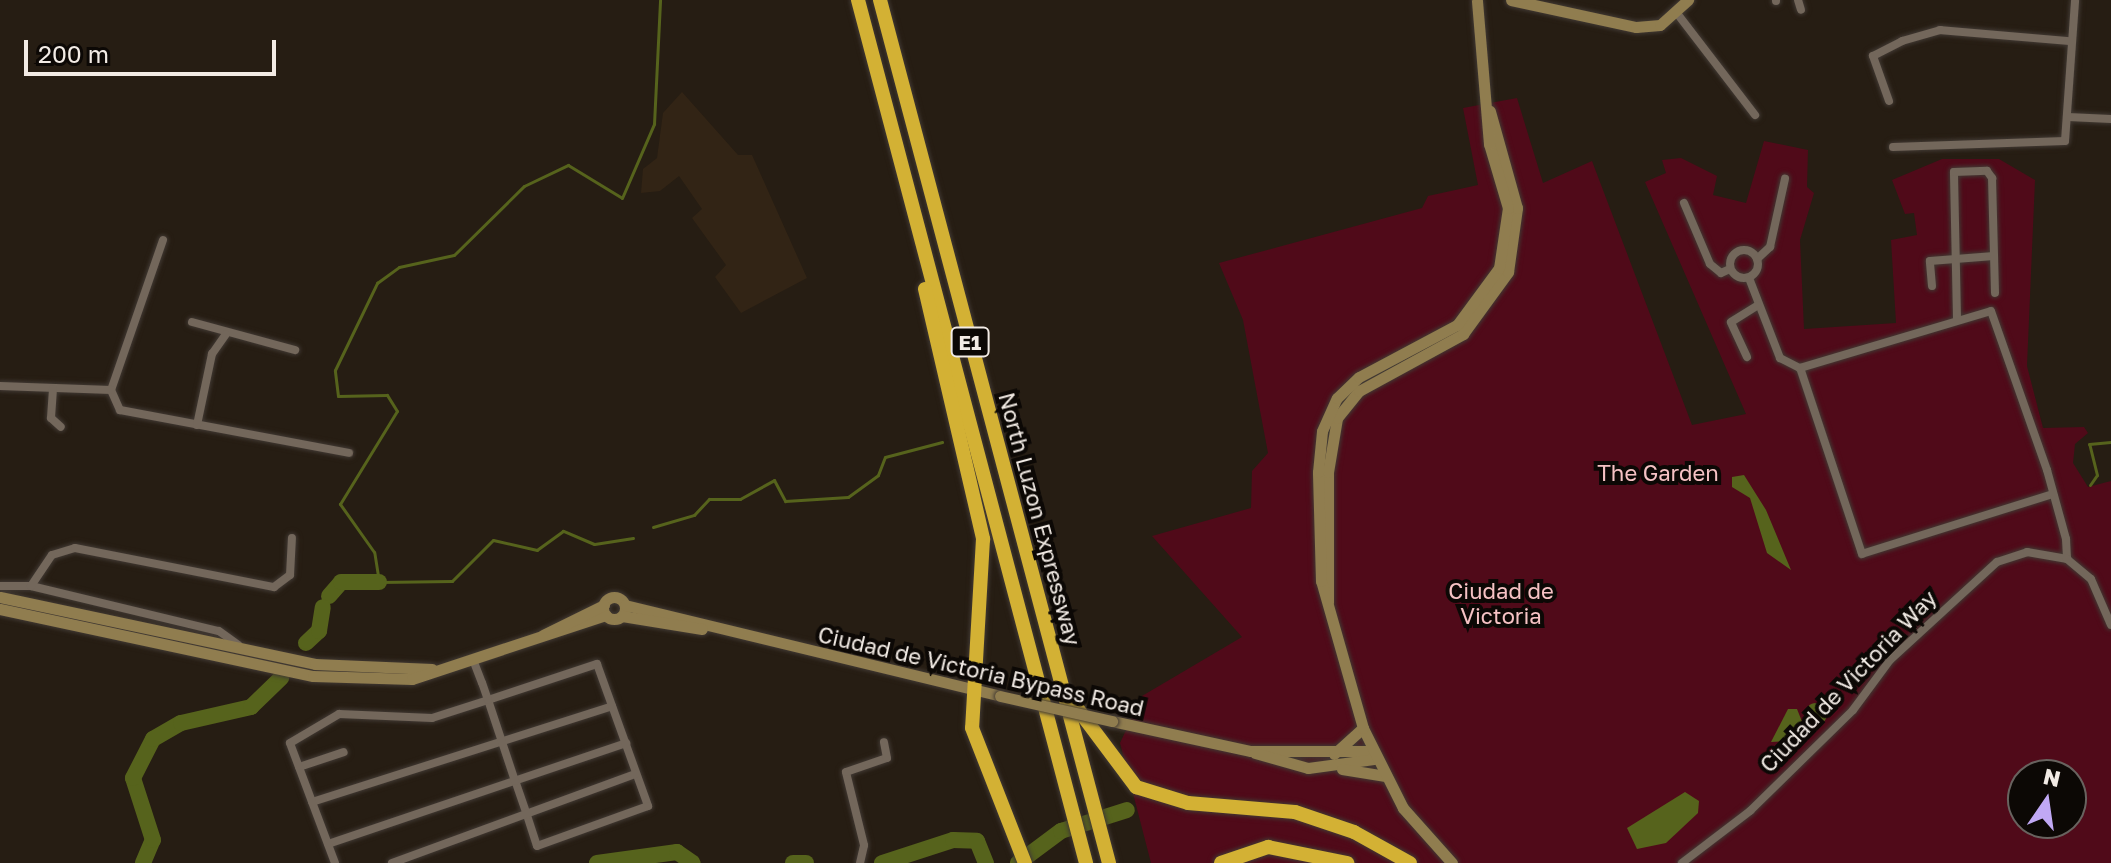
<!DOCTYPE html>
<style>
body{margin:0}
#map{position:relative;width:2111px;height:863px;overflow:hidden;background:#261d13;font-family:"Golos Text",sans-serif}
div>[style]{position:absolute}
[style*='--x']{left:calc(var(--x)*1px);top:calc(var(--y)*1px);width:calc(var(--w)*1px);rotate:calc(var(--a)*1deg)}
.built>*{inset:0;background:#322415}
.green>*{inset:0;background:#500a19}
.water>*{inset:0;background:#56631c}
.round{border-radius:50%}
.stream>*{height:3px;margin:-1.5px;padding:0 1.5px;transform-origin:1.5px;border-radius:1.5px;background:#56631c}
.river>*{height:16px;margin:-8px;padding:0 8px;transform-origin:8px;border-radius:8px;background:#56631c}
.roads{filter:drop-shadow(0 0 2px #413933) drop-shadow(0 0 2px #413933)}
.street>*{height:8px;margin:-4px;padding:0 4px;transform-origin:4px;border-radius:4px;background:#73675b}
.street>.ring{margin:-4px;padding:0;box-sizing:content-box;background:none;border:8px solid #73675b;border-radius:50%}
.secondary>*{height:11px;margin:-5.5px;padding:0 5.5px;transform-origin:5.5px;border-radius:5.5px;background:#907d4f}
.secondary>.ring{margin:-5.5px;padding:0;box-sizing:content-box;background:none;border:11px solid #907d4f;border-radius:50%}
.highway>*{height:14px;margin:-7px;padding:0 7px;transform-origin:7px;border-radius:7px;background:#d3b134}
.bridges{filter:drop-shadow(0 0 2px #413933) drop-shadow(0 0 2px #413933)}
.secondary-bridge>*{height:11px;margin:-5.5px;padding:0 5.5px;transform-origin:5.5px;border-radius:5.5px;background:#907d4f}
span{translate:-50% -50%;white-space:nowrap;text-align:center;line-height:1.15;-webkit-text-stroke:8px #0c0805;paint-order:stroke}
.shield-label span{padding:2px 6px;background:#0c0805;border:2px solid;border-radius:6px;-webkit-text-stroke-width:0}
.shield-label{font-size:20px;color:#f2ebe5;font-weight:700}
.park-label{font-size:22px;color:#f6c2c4}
.street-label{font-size:22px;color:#f2ebe5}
.north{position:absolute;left:2007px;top:759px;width:80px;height:80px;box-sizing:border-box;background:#0c0805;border:2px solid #68635f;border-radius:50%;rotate:13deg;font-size:22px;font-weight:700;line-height:32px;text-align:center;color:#f2ebe5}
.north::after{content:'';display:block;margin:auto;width:28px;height:36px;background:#c0a8f4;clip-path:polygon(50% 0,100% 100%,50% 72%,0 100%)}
.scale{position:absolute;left:24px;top:40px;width:252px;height:36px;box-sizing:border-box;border:4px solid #f2ebe5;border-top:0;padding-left:10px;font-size:24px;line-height:28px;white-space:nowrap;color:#f2ebe5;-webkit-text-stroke:6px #0c0805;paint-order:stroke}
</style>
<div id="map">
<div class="built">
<i style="clip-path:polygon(682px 92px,738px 155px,752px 155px,807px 278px,741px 313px,715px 277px,726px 265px,692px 218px,702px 209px,679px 176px,660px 191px,641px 193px,643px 169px,657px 158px,663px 113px)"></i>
</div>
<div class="green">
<i style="clip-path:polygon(evenodd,1517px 98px,1543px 183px,1592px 161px,1692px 425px,1746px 414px,1645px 182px,1666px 173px,1662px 160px,1681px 158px,1717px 176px,1713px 195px,1746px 203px,1764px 141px,1808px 150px,1807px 187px,1814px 193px,1800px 240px,1804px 329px,1896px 323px,1891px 240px,1917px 235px,1914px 213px,1905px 214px,1892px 180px,1942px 159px,1999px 159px,2035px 180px,2027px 366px,2043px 428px,2084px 427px,2088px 433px,2075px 444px,2073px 463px,2088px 487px,2111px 481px,2111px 863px,1151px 863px,1120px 743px,1142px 696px,1242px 637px,1152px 536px,1251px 508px,1252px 471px,1268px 453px,1243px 320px,1219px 263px,1422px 208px,1428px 196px,1478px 185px,1463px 108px,1517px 98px,2023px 775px,2071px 775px,2071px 823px,2023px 823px,2023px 775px)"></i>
</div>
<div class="water">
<i style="clip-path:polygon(1744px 475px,1766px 510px,1791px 570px,1767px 553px,1750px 498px,1732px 487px,1732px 477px)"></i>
<i class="round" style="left:1805px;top:703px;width:22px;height:22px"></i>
<i style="clip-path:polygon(1788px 709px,1797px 709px,1803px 724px,1789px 741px,1771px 742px)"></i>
<i style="clip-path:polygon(1685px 792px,1699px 801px,1698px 813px,1666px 843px,1637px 849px,1627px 828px)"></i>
</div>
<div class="stream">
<i style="--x:2090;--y:485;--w:12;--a:-55"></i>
<i style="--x:2097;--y:475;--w:32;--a:-104"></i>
<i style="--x:2089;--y:444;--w:22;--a:-5"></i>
<i style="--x:653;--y:527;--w:43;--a:-16.3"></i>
<i style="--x:694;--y:515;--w:22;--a:-47"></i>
<i style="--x:709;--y:499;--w:31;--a:0"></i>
<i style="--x:740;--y:499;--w:39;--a:-29"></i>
<i style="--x:774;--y:480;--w:24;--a:62"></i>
<i style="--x:785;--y:501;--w:63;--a:-3.6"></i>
<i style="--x:848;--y:497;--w:37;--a:-36"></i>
<i style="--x:878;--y:475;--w:19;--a:-69"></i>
<i style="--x:885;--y:457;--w:59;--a:-14.7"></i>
<i style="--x:633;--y:538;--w:39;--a:171"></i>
<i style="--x:594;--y:544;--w:34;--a:-157"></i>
<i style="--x:563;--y:531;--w:32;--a:144"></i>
<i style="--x:537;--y:550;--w:45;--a:-167.2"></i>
<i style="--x:493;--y:540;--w:58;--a:135"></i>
<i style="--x:452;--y:581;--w:73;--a:179.2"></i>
<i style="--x:379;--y:582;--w:30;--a:-99"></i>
<i style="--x:374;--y:552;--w:59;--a:-125.3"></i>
<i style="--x:340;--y:504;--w:109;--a:-58.5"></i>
<i style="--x:397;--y:411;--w:19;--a:-122"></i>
<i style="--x:387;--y:395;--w:49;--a:178.8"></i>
<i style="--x:338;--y:396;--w:26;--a:-97"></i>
<i style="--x:335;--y:370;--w:97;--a:-64.2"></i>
<i style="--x:377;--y:283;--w:27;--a:-36"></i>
<i style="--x:399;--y:267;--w:56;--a:-12.3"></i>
<i style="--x:454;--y:255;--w:98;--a:-44.6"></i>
<i style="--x:524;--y:186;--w:49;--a:-25.5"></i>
<i style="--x:568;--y:165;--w:63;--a:31.4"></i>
<i style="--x:622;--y:198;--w:81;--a:-66.6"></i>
<i style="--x:654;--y:124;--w:124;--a:-87.2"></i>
</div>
<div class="river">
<i style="--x:329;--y:596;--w:18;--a:-49"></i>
<i style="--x:341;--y:582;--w:38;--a:0"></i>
<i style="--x:306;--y:643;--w:18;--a:-43"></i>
<i style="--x:319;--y:631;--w:24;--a:-81"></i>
<i style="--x:143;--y:863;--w:25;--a:-67"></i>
<i style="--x:153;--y:840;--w:65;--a:-107.9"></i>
<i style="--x:133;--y:778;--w:44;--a:-62.9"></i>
<i style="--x:153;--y:739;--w:32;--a:-30"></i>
<i style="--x:181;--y:723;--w:72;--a:-12.9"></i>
<i style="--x:251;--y:707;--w:42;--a:-44"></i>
<i style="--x:597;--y:863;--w:81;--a:-7.8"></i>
<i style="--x:677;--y:852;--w:19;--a:35"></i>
<i style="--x:793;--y:863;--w:13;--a:0"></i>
<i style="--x:882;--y:863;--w:75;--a:-17.9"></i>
<i style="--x:953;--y:840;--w:24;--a:2"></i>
<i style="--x:977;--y:841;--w:24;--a:68"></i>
<i style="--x:1018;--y:863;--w:54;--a:-36.7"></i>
<i style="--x:1061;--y:831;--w:69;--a:-17.7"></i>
</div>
<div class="roads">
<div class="street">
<i style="--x:1776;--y:0;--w:1;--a:90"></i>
<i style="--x:1798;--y:0;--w:10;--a:73"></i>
<i style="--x:1676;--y:12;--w:130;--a:52.5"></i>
<i style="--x:1889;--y:101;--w:48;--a:-109.6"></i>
<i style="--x:1873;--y:56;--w:33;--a:-27"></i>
<i style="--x:1902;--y:41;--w:40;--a:-16"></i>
<i style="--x:1940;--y:30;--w:129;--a:4.9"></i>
<i style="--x:2068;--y:117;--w:43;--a:2.7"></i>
<i style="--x:1893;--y:147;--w:172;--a:-2"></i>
<i style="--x:2065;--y:141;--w:141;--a:-85.9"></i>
<i style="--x:1684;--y:203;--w:66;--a:66.9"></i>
<i style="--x:1710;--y:264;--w:14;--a:39"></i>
<i style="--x:1721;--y:273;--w:10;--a:-24"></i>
<i style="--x:163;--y:240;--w:159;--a:109.1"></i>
<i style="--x:111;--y:390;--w:22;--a:66"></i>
<i style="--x:120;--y:410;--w:233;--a:10.6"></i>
<i class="ring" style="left:1730px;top:250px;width:20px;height:20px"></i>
<i style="--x:1757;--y:259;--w:18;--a:-43"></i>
<i style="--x:1770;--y:247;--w:70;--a:-77.6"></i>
<i style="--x:1749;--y:278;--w:86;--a:68.8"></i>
<i style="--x:1780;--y:358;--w:22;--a:27"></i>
<i style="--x:1932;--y:286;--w:25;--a:-95"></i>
<i style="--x:1930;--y:261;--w:64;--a:-4.5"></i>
<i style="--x:1957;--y:318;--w:146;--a:-91.2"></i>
<i style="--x:1954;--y:172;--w:33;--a:-2"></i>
<i style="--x:1987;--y:171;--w:9;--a:54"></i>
<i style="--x:1992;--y:178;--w:115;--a:88.5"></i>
<i style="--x:192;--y:322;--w:107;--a:15.2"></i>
<i style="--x:1747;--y:357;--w:38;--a:-115"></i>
<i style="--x:1731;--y:322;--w:31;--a:-32"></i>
<i style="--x:0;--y:386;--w:111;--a:2.1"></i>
<i style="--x:53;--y:389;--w:29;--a:94"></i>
<i style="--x:51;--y:418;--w:13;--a:42"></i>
<i style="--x:197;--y:425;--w:73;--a:-78.1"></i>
<i style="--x:212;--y:354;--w:24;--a:-55"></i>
<i style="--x:2053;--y:494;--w:200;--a:162.6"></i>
<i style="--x:1862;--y:554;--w:196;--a:-108.4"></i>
<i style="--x:1800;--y:368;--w:199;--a:-16.6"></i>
<i style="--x:1991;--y:311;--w:169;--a:70.6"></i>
<i style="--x:2047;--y:470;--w:72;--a:74.6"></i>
<i style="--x:2066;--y:539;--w:20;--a:87"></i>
<i style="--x:0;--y:586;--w:31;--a:0"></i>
<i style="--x:31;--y:586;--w:193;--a:13.5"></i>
<i style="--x:219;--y:631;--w:24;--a:36"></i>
<i style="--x:31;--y:586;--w:37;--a:-56"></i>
<i style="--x:52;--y:555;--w:24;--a:-17"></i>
<i style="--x:75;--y:548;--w:203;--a:11.1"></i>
<i style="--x:274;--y:587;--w:20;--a:-37"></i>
<i style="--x:290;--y:575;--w:37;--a:-87"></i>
<i style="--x:299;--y:767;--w:47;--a:-18.4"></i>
<i style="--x:312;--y:802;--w:315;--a:-17.7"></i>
<i style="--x:328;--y:844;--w:315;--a:-18.7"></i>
<i style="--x:335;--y:863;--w:128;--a:-110.6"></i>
<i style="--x:290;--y:743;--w:57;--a:-30.6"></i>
<i style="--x:339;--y:714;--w:93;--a:2.5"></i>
<i style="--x:432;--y:718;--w:59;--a:-17.8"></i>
<i style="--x:488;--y:700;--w:115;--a:-18.3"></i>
<i style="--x:597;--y:664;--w:151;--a:70.2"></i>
<i style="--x:648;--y:806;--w:118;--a:160.2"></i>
<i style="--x:537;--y:846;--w:33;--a:-108"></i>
<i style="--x:527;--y:815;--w:36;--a:-109"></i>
<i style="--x:515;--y:781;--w:85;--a:-108.4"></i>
<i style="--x:488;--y:700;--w:18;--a:-109"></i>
<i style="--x:482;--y:683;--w:26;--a:-111"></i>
<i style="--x:392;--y:863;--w:259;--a:-20.1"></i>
<i style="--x:860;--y:863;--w:18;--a:-77"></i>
<i style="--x:864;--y:845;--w:75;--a:-103.9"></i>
<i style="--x:846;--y:772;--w:43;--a:-18.9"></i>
<i style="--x:887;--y:758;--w:16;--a:-101"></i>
<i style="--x:1682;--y:863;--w:86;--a:-37.4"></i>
<i style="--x:1750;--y:811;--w:144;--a:-44.4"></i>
<i style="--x:1853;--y:710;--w:62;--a:-53.5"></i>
<i style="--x:1890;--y:660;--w:145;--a:-42.5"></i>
<i style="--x:1997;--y:562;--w:32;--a:-18"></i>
<i style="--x:2027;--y:552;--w:41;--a:9.9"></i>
<i style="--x:2067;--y:559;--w:31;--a:40"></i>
<i style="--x:2091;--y:579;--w:50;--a:66.5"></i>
</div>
<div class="secondary">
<i style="--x:1511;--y:0;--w:128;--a:12.2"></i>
<i style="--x:1636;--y:27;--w:24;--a:-5"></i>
<i style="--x:1660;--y:25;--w:38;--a:-42"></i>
<i class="ring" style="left:603px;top:597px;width:11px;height:11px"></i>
<i style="--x:0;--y:597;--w:322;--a:12"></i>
<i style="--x:315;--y:664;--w:117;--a:2.4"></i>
<i style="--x:1328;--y:602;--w:130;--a:-90"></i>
<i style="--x:1328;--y:472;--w:55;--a:-80.5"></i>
<i style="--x:1337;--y:418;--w:35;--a:-51"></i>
<i style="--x:1359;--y:391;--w:119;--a:-28.7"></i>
<i style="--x:1463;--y:334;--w:77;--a:-54"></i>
<i style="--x:1508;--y:272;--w:65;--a:-82"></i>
<i style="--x:1517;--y:208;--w:101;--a:-105.6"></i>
<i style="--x:625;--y:605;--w:386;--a:13.6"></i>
<i style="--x:0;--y:609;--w:320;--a:12.1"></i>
<i style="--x:313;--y:676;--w:99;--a:1.7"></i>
<i style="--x:412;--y:679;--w:204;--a:-18.3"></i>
<i style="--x:622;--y:616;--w:81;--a:9.2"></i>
<i style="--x:543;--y:635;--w:68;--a:-26.2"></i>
<i style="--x:1112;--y:721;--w:142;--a:12.2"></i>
<i style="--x:1251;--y:751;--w:121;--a:0"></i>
<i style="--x:1255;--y:753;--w:55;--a:15.8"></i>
<i style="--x:1308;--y:768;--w:68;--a:-7.7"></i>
<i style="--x:1334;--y:754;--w:39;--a:-42"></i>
<i style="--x:1342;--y:769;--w:44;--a:9.2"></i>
<i style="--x:1452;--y:863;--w:74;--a:-131.7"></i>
<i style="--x:1403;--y:808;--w:89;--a:-116.6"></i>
<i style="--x:1363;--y:728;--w:153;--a:-105.9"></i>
<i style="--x:1321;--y:581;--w:109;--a:-91.6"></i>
<i style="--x:1318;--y:472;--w:41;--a:-84.4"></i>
<i style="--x:1322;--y:431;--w:36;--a:-66"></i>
<i style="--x:1337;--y:398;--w:30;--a:-44"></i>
<i style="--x:1359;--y:377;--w:111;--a:-28"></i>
<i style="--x:1457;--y:325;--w:71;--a:-53.6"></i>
<i style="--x:1499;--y:268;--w:61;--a:-81.5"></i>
<i style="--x:1508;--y:208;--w:67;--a:-106.5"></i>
<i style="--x:1489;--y:144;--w:144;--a:-94.8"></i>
</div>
<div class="highway">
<i style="--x:858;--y:0;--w:893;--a:75.2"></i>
<i style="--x:880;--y:0;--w:893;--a:75.14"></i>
<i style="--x:925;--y:289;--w:257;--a:76.9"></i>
<i style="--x:983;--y:539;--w:189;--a:93.3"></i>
<i style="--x:972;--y:728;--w:145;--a:68.6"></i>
<i style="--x:1074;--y:704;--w:104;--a:53.2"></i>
<i style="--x:1136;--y:787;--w:54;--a:17.1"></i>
<i style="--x:1188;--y:803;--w:107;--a:4.8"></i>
<i style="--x:1295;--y:812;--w:62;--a:18.7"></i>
<i style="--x:1354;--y:832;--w:64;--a:29"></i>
<i style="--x:1221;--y:863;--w:50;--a:-18.8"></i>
<i style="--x:1268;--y:847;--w:81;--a:11.4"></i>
</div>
</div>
<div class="bridges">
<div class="secondary-bridge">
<i style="--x:1000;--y:696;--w:115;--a:12.6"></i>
</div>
</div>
<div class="shield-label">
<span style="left:970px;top:342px">E1</span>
</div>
<div class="park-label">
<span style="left:1658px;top:473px">The Garden</span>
<span style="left:1501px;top:603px">Ciudad de<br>Victoria</span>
</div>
<div class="street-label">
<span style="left:1040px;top:519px;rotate:75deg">North Luzon Expressway</span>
<span style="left:981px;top:671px;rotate:13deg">Ciudad de Victoria Bypass Road</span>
<span style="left:1848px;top:681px;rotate:-46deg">Ciudad de Victoria Way</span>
</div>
<div class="north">N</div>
<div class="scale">200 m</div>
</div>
